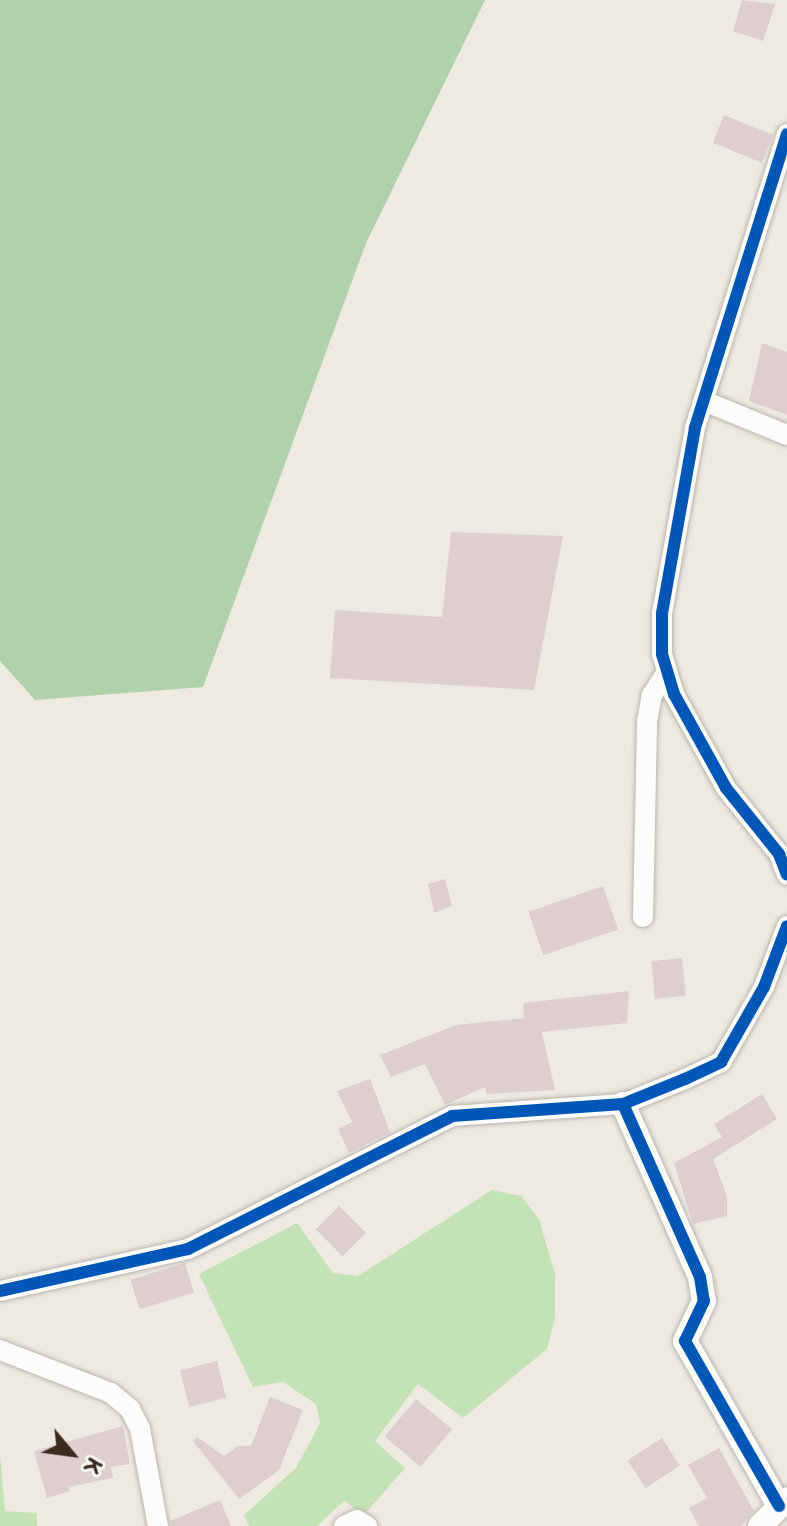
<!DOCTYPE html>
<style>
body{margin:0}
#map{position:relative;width:787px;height:1526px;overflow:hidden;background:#eeeae1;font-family:Itim,sans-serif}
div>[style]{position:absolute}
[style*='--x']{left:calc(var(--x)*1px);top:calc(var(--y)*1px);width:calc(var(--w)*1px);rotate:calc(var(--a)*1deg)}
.green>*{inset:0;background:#c3e3b6}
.forest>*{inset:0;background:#b1d1aa}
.building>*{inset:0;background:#deced0;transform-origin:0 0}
.roads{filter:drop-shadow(0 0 2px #bab5ae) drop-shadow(0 0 2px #bab5ae)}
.minor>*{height:20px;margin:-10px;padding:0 10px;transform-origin:10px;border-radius:10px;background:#fcfcfa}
.tertiary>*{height:24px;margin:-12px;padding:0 12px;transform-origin:12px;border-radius:12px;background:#fcfcfa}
.cycleway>*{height:12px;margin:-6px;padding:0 6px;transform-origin:6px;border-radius:6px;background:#0057b8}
span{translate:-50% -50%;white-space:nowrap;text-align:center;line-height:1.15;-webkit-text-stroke:6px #f6f6f2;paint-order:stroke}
.north{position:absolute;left:32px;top:1414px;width:80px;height:80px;-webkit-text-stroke:6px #f6f6f2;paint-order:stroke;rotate:119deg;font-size:22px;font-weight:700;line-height:32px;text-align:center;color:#3b2a1e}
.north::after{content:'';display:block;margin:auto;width:28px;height:36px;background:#3b2a1e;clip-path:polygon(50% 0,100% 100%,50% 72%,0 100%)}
</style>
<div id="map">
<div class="green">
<i style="clip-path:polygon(492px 1190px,521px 1196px,539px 1219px,555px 1274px,555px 1317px,547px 1349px,463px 1418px,418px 1384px,375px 1441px,405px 1468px,364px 1515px,344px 1501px,317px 1526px,249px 1526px,244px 1515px,296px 1468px,320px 1423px,316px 1404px,283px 1382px,253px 1387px,199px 1274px,297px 1223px,333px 1273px,358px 1276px)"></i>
<i style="clip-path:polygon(0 1454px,5px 1511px,37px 1513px,37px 1526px,0 1526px)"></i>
</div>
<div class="forest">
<i style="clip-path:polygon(0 0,485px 0,366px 243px,203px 687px,35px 700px,0 661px)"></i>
</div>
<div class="building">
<i style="clip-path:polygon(742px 0,775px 4px,763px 41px,733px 31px)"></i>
<i style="left:724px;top:115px;width:53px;height:30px;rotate:22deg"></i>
<i style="clip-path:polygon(762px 343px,787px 352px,787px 415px,749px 401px)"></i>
<i style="clip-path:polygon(451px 532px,563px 536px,534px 690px,330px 678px,335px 610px,442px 617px)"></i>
<i style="clip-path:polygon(445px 879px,452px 906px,434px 913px,428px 884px)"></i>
<i style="left:603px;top:886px;width:46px;height:79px;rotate:71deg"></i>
<i style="left:682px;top:958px;width:38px;height:31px;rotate:84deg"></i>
<i style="clip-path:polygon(629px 991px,627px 1023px,542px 1032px,555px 1090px,487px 1094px,485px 1087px,445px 1105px,425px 1064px,391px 1077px,380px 1055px,456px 1025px,524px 1018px,523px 1003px)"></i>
<i style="clip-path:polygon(370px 1079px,390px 1132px,349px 1153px,338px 1129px,352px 1122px,337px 1091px)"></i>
<i style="clip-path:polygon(762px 1094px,777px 1119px,713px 1159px,727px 1196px,727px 1216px,693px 1224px,674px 1163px,722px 1137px,714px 1124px)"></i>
<i style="left:339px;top:1206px;width:38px;height:33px;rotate:45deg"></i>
<i style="left:185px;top:1263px;width:31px;height:57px;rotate:73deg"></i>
<i style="left:217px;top:1361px;width:38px;height:38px;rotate:76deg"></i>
<i style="clip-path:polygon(270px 1397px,303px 1410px,279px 1470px,239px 1499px,193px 1441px,197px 1437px,224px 1456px,238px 1446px,251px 1446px)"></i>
<i style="left:416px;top:1399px;width:47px;height:49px;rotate:40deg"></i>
<i style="clip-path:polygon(123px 1426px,130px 1464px,111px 1467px,113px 1478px,69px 1487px,70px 1491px,47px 1498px,34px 1451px)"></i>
<i style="left:662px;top:1438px;width:33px;height:41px;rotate:57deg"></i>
<i style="clip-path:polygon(719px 1448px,754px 1511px,741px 1526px,699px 1526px,689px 1508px,707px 1498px,688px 1465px)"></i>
<i style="clip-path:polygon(220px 1500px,231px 1526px,171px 1526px,170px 1521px)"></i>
</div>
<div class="roads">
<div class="minor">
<i style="--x:787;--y:134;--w:308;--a:107.4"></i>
<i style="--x:695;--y:428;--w:188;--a:100.1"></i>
<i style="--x:662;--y:613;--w:41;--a:90"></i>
<i style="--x:662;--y:654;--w:42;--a:73.3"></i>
<i style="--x:674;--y:694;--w:107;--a:61"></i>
<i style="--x:726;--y:788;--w:85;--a:51.2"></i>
<i style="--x:779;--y:854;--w:22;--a:69"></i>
<i style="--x:704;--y:401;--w:90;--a:22.3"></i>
<i style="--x:643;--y:917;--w:195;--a:-88.8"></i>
<i style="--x:647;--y:722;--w:27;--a:-80"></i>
<i style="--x:652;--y:695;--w:27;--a:-57"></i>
<i style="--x:0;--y:1291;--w:193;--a:-12.6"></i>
<i style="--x:188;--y:1249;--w:296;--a:-26.7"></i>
<i style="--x:452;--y:1116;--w:171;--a:-4"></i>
<i style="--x:623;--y:1104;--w:67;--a:-22"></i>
<i style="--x:685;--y:1079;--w:40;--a:-25"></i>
<i style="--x:721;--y:1062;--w:86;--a:-60.2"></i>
<i style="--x:764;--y:987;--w:65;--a:-69.3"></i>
<i style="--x:0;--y:1350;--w:119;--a:21.2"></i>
<i style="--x:111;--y:1393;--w:25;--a:40"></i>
<i style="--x:130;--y:1409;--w:22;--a:63"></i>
<i style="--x:140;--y:1429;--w:99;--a:79.5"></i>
<i style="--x:344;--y:1526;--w:14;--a:-25"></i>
<i style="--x:357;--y:1520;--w:12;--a:31"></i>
</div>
<div class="tertiary">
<i style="--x:623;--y:1104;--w:189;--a:66"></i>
<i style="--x:700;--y:1277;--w:24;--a:81"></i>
<i style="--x:704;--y:1301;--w:44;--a:115.4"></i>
<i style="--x:685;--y:1341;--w:190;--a:60.3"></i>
<i style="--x:760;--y:1526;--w:38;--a:-45"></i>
</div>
</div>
<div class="cycleway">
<i style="--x:787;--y:134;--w:308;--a:107.4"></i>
<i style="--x:695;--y:428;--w:188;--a:100.1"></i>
<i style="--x:662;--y:613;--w:41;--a:90"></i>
<i style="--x:662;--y:654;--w:42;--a:73.3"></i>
<i style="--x:674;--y:694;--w:107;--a:61"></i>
<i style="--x:726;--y:788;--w:85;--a:51.2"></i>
<i style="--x:779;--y:854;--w:22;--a:69"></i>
<i style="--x:623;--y:1104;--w:189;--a:66"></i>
<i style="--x:700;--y:1277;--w:24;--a:81"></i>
<i style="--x:704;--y:1301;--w:44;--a:115.4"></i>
<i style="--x:685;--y:1341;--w:190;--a:60.3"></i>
<i style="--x:0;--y:1291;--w:193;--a:-12.6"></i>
<i style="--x:188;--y:1249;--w:296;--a:-26.7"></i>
<i style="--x:452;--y:1116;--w:171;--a:-4"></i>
<i style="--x:623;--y:1104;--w:67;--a:-22"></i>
<i style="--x:685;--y:1079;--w:40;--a:-25"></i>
<i style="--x:721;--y:1062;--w:86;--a:-60.2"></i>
<i style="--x:764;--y:987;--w:65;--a:-69.3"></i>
</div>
<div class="north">K</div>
</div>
